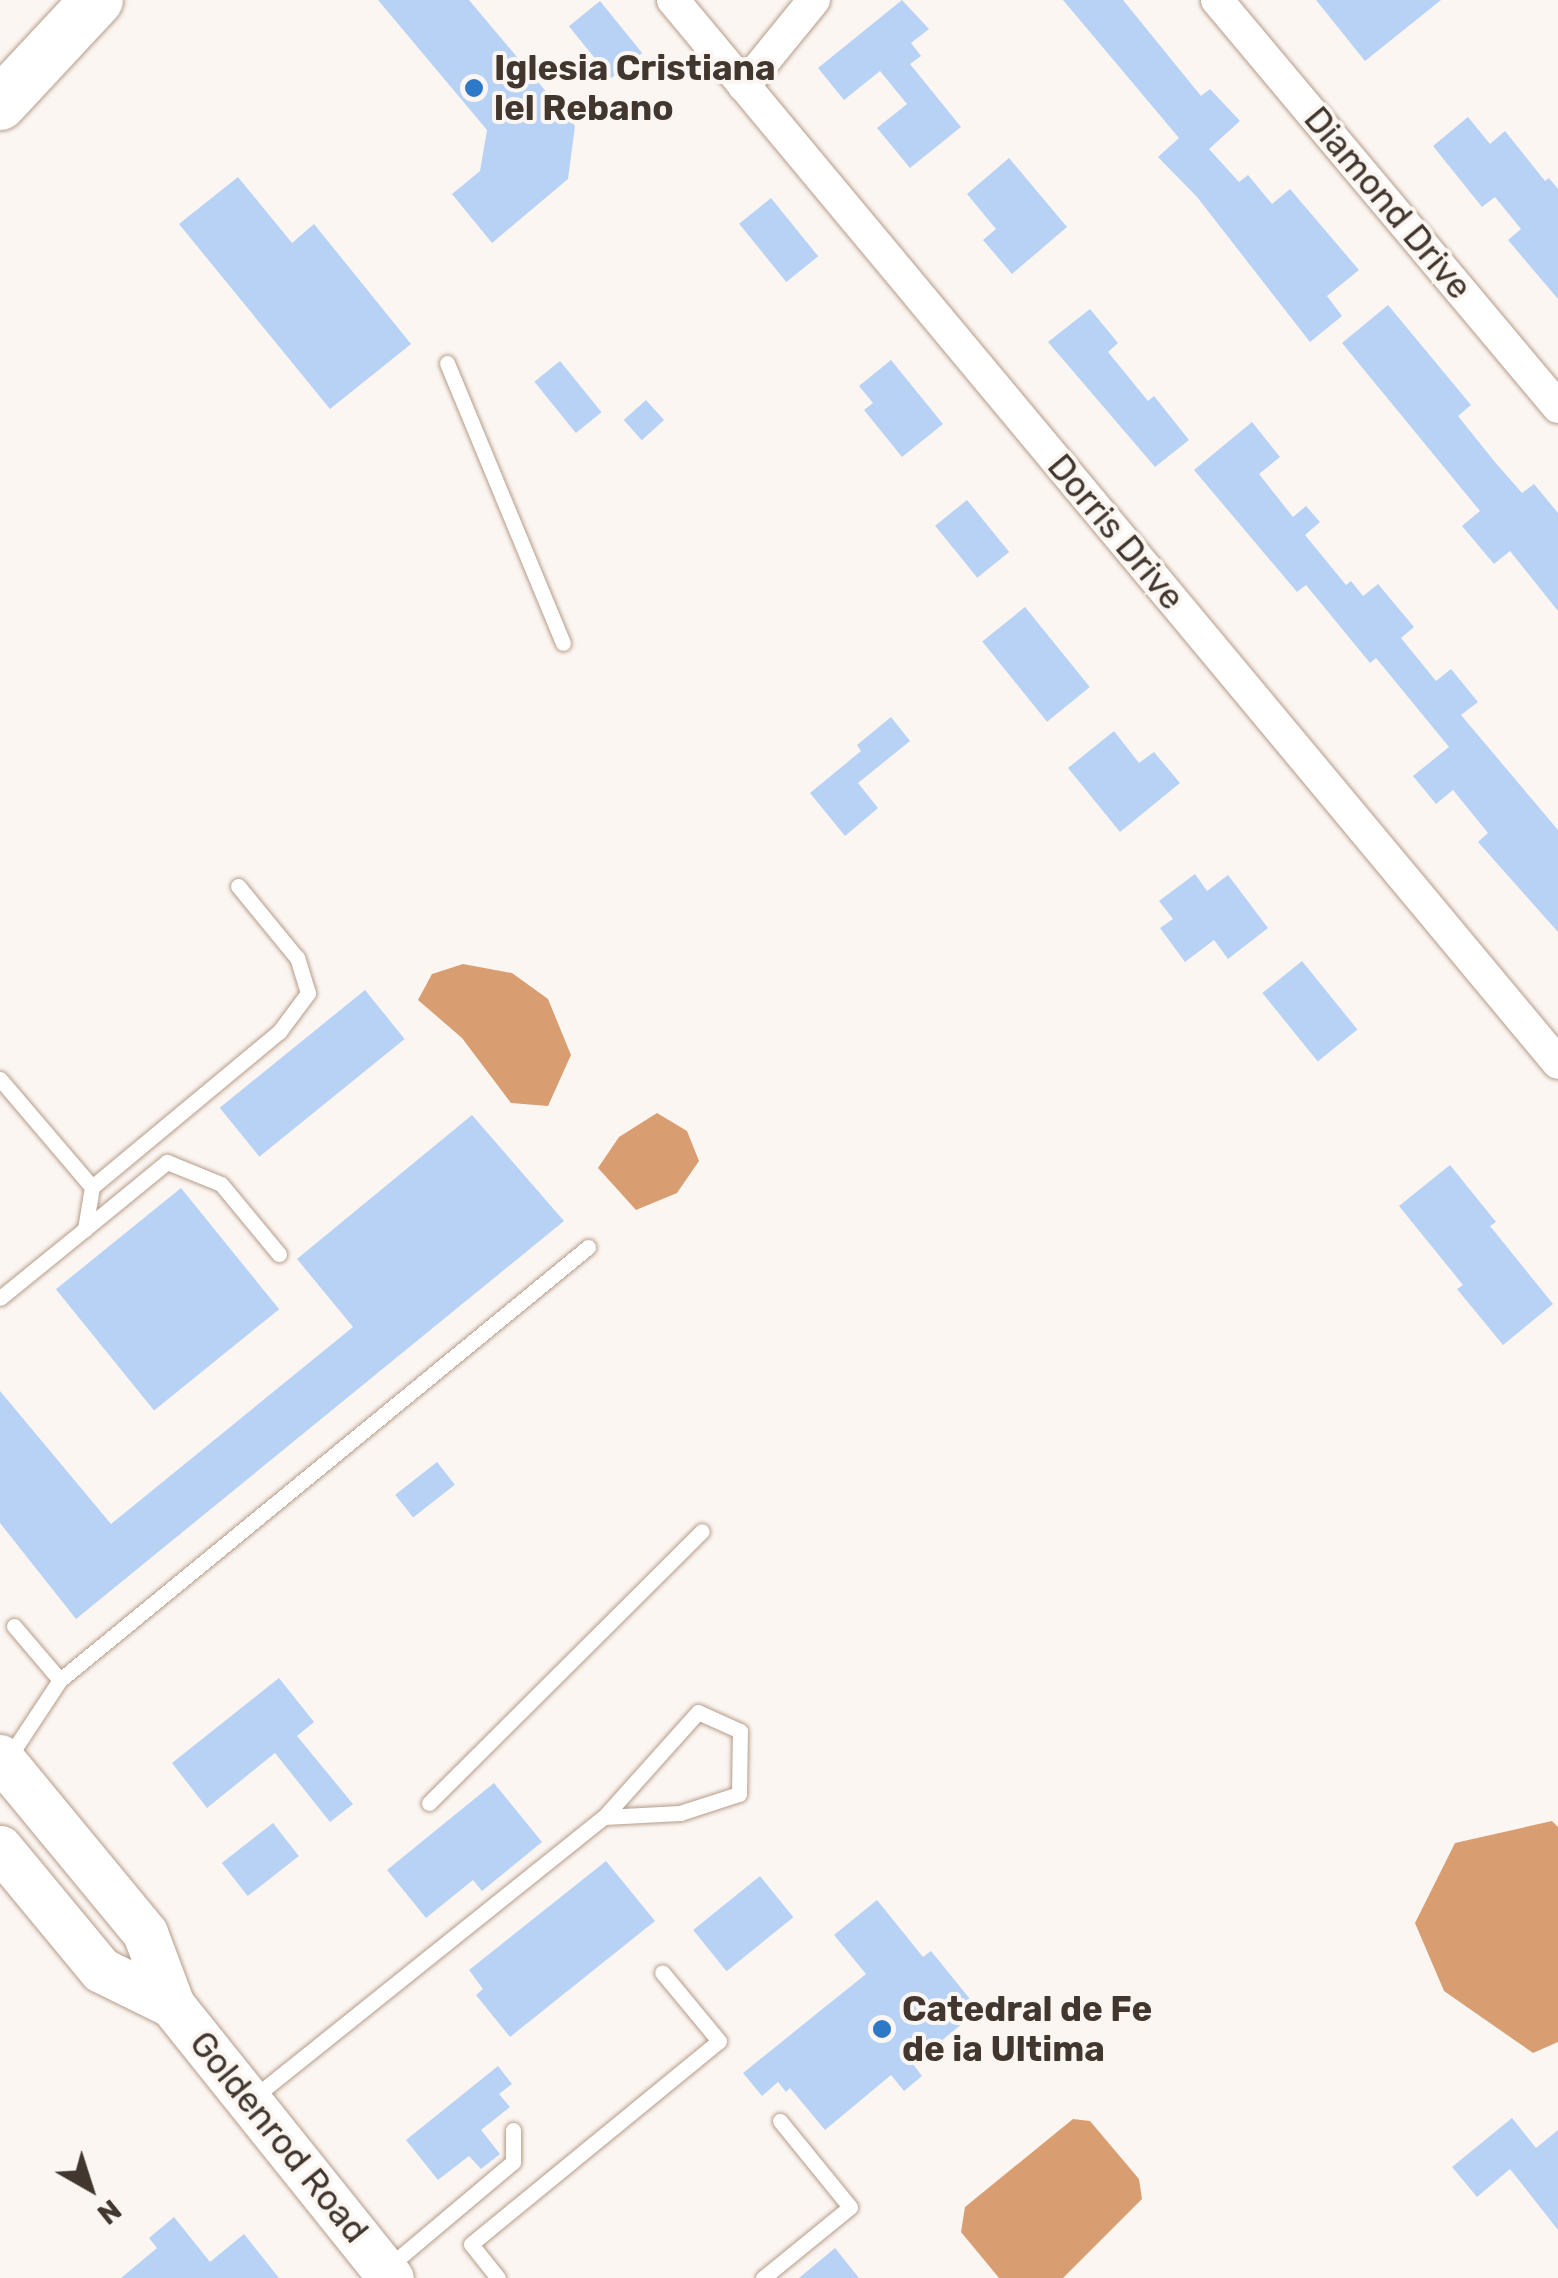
<!DOCTYPE html>
<style>
body{margin:0}
#map{position:relative;width:1558px;height:2278px;overflow:hidden;background:#fcf6f2;font-family:Rubik,sans-serif}
div>[style]{position:absolute}
[style*='--x']{left:calc(var(--x)*1px);top:calc(var(--y)*1px);width:calc(var(--w)*1px);rotate:calc(var(--a)*1deg)}
.water>*{inset:0;background:#d89e71}
.building>*{inset:0;background:#b7d2f4;transform-origin:0 0}
.roads{filter:drop-shadow(0 0 2px #b59c89) drop-shadow(0 0 2px #b59c89)}
.service>*{height:15px;margin:-7.5px;padding:0 7.5px;transform-origin:7.5px;border-radius:7.5px;background:#fff}
.minor>*{height:32px;margin:-16px;padding:0 16px;transform-origin:16px;border-radius:16px;background:#fff}
.secondary>*{height:45px;margin:-22.5px;padding:0 22.5px;transform-origin:22.5px;border-radius:22.5px;background:#fff}
.trunk>*{height:52px;margin:-26px;padding:0 26px;transform-origin:26px;border-radius:26px;background:#fff}
.dots>*{width:28px;height:28px;translate:-50% -50%;box-sizing:border-box;border:5px solid #fcf6f2;border-radius:50%}
span{translate:-50% -50%;white-space:nowrap;text-align:center;line-height:1.15;-webkit-text-stroke:8px #fcf6f2;paint-order:stroke}
.poi-label{font-size:35px;color:#42372f;font-weight:700}
.left{translate:0 -50%;text-align:left}
.street-label{font-size:35px;color:#42372f}
.north{position:absolute;left:40px;top:2138px;width:100px;height:100px;-webkit-text-stroke:8px #fcf6f2;paint-order:stroke;rotate:141deg;font-size:28px;font-weight:700;line-height:40px;text-align:center;color:#42372f}
.north::after{content:'';display:block;margin:auto;width:35px;height:45px;background:#42372f;clip-path:polygon(50% 0,100% 100%,50% 72%,0 100%)}
</style>
<div id="map">
<div class="water">
<i style="clip-path:polygon(463px 964px,512px 973px,548px 999px,571px 1055px,548px 1106px,511px 1103px,462px 1038px,418px 1000px,432px 974px)"></i>
<i style="clip-path:polygon(657px 1113px,687px 1131px,699px 1161px,677px 1193px,636px 1210px,598px 1168px,619px 1137px)"></i>
<i style="clip-path:polygon(1552px 1821px,1558px 1827px,1558px 2042px,1533px 2053px,1444px 1991px,1415px 1923px,1455px 1843px)"></i>
<i style="clip-path:polygon(1073px 2119px,1090px 2121px,1139px 2179px,1142px 2199px,1063px 2278px,999px 2278px,961px 2232px,965px 2207px)"></i>
</div>
<div class="building">
<i style="clip-path:polygon(378px 0,469px 0,575px 126px,568px 179px,492px 243px,452px 194px,480px 171px,487px 130px)"></i>
<i style="clip-path:polygon(902px 0,929px 29px,911px 43px,921px 56px,910px 64px,961px 127px,910px 168px,877px 128px,907px 104px,880px 71px,844px 100px,818px 68px)"></i>
<i style="clip-path:polygon(1063px 0,1123px 0,1201px 96px,1210px 89px,1240px 121px,1209px 149px,1239px 182px,1248px 175px,1272px 204px,1290px 189px,1359px 270px,1327px 296px,1342px 316px,1310px 342px,1197px 197px,1158px 157px,1179px 138px)"></i>
<i style="clip-path:polygon(1316px 0,1441px 0,1365px 61px)"></i>
<i style="left:600px;top:1px;width:67px;height:40px;rotate:51deg"></i>
<i style="clip-path:polygon(1468px 117px,1490px 144px,1505px 131px,1545px 181px,1549px 178px,1558px 189px,1558px 299px,1508px 240px,1521px 229px,1495px 197px,1482px 207px,1433px 146px)"></i>
<i style="clip-path:polygon(1009px 158px,1067px 227px,1012px 274px,983px 240px,996px 229px,967px 194px)"></i>
<i style="clip-path:polygon(238px 177px,292px 243px,314px 224px,411px 344px,330px 409px,179px 224px)"></i>
<i style="left:771px;top:198px;width:75px;height:41px;rotate:51deg"></i>
<i style="clip-path:polygon(1388px 305px,1471px 405px,1458px 416px,1494px 461px,1522px 493px,1534px 484px,1558px 513px,1558px 611px,1510px 551px,1494px 564px,1462px 526px,1480px 511px,1342px 343px)"></i>
<i style="clip-path:polygon(1090px 309px,1118px 343px,1108px 352px,1148px 401px,1154px 396px,1189px 440px,1155px 467px,1048px 342px)"></i>
<i style="clip-path:polygon(891px 360px,943px 424px,902px 457px,864px 410px,873px 403px,859px 386px)"></i>
<i style="left:560px;top:361px;width:66px;height:33px;rotate:51deg"></i>
<i style="left:646px;top:400px;width:27px;height:30px;rotate:48deg"></i>
<i style="clip-path:polygon(1252px 422px,1280px 457px,1259px 474px,1293px 517px,1306px 506px,1320px 522px,1305px 535px,1346px 585px,1351px 581px,1363px 596px,1378px 584px,1414px 627px,1401px 638px,1436px 681px,1451px 669px,1478px 702px,1461px 715px,1558px 830px,1558px 932px,1478px 842px,1488px 833px,1453px 790px,1436px 804px,1413px 776px,1449px 747px,1376px 658px,1370px 663px,1306px 585px,1297px 592px,1194px 470px)"></i>
<i style="left:967px;top:500px;width:67px;height:41px;rotate:51deg"></i>
<i style="left:1025px;top:607px;width:103px;height:55px;rotate:51deg"></i>
<i style="clip-path:polygon(891px 717px,910px 741px,858px 783px,878px 808px,845px 836px,810px 793px,861px 751px,857px 745px)"></i>
<i style="clip-path:polygon(1114px 731px,1139px 763px,1154px 752px,1180px 783px,1120px 832px,1068px 768px)"></i>
<i style="clip-path:polygon(1195px 874px,1207px 891px,1228px 875px,1268px 928px,1228px 959px,1214px 940px,1185px 962px,1160px 928px,1173px 919px,1159px 901px)"></i>
<i style="left:1302px;top:961px;width:88px;height:51px;rotate:51deg"></i>
<i style="left:365px;top:990px;width:63px;height:187px;rotate:51deg"></i>
<i style="clip-path:polygon(472px 1115px,564px 1221px,76px 1619px,0 1523px,0 1391px,111px 1524px,353px 1327px,297px 1259px)"></i>
<i style="clip-path:polygon(1450px 1165px,1496px 1222px,1490px 1226px,1553px 1304px,1503px 1345px,1457px 1289px,1463px 1285px,1399px 1206px)"></i>
<i style="left:181px;top:1188px;width:156px;height:161px;rotate:51deg"></i>
<i style="left:437px;top:1462px;width:29px;height:53px;rotate:52deg"></i>
<i style="clip-path:polygon(279px 1678px,314px 1722px,297px 1736px,353px 1804px,330px 1822px,275px 1753px,207px 1808px,172px 1763px)"></i>
<i style="clip-path:polygon(494px 1783px,542px 1842px,482px 1891px,473px 1880px,426px 1918px,387px 1870px)"></i>
<i style="left:273px;top:1823px;width:42px;height:65px;rotate:52deg"></i>
<i style="clip-path:polygon(606px 1861px,655px 1921px,510px 2037px,476px 1995px,483px 1989px,469px 1970px)"></i>
<i style="left:760px;top:1876px;width:53px;height:86px;rotate:51deg"></i>
<i style="clip-path:polygon(877px 1900px,923px 1957px,931px 1951px,979px 2010px,913px 2064px,922px 2076px,904px 2091px,891px 2075px,825px 2130px,790px 2088px,786px 2092px,778px 2082px,762px 2096px,743px 2073px,866px 1974px,834px 1935px)"></i>
<i style="clip-path:polygon(498px 2066px,512px 2084px,499px 2094px,510px 2107px,481px 2130px,500px 2154px,481px 2169px,469px 2156px,438px 2180px,406px 2140px)"></i>
<i style="clip-path:polygon(1512px 2118px,1536px 2148px,1558px 2130px,1558px 2230px,1510px 2169px,1477px 2197px,1452px 2167px)"></i>
<i style="clip-path:polygon(174px 2217px,210px 2262px,244px 2234px,279px 2278px,121px 2278px,157px 2248px,149px 2238px)"></i>
<i style="clip-path:polygon(835px 2248px,859px 2278px,799px 2278px)"></i>
</div>
<div class="roads">
<div class="service">
<i style="--x:447;--y:363;--w:303;--a:67.5"></i>
<i style="--x:0;--y:1079;--w:142;--a:49.6"></i>
<i style="--x:92;--y:1187;--w:43;--a:99.5"></i>
<i style="--x:85;--y:1229;--w:109;--a:140.9"></i>
<i style="--x:92;--y:1187;--w:243;--a:-39.7"></i>
<i style="--x:279;--y:1032;--w:49;--a:-53.4"></i>
<i style="--x:308;--y:993;--w:37;--a:-107"></i>
<i style="--x:297;--y:958;--w:93;--a:-129.3"></i>
<i style="--x:85;--y:1229;--w:106;--a:-39.3"></i>
<i style="--x:167;--y:1162;--w:58;--a:22.2"></i>
<i style="--x:221;--y:1184;--w:91;--a:50.4"></i>
<i style="--x:14;--y:1626;--w:71;--a:49.6"></i>
<i style="--x:7;--y:1760;--w:96;--a:-56.5"></i>
<i style="--x:60;--y:1680;--w:683;--a:-39.35"></i>
<i style="--x:429;--y:1803;--w:385;--a:-44.9"></i>
<i style="--x:253;--y:2098;--w:450;--a:-38.7"></i>
<i style="--x:604;--y:1817;--w:76;--a:-3"></i>
<i style="--x:680;--y:1813;--w:62;--a:-17.9"></i>
<i style="--x:739;--y:1794;--w:63;--a:-89.1"></i>
<i style="--x:740;--y:1731;--w:46;--a:-155.7"></i>
<i style="--x:698;--y:1712;--w:141;--a:131.8"></i>
<i style="--x:387;--y:2268;--w:165;--a:-40.1"></i>
<i style="--x:513;--y:2162;--w:32;--a:-90"></i>
<i style="--x:498;--y:2278;--w:43;--a:-128.5"></i>
<i style="--x:471;--y:2244;--w:320;--a:-39.3"></i>
<i style="--x:719;--y:2041;--w:89;--a:-129.6"></i>
<i style="--x:763;--y:2278;--w:112;--a:-39.2"></i>
<i style="--x:850;--y:2207;--w:111;--a:-129.1"></i>
</div>
<div class="minor">
<i style="--x:673;--y:0;--w:1383;--a:50.22"></i>
<i style="--x:1217;--y:0;--w:531;--a:50.04"></i>
<i style="--x:744;--y:86;--w:111;--a:-50.9"></i>
</div>
<div class="secondary">
<i style="--x:0;--y:1757;--w:228;--a:50.5"></i>
<i style="--x:145;--y:1933;--w:77;--a:69.4"></i>
<i style="--x:172;--y:2005;--w:350;--a:51.3"></i>
<i style="--x:0;--y:1848;--w:158;--a:50.4"></i>
<i style="--x:101;--y:1970;--w:79;--a:26.2"></i>
</div>
<div class="trunk">
<i style="--x:0;--y:104;--w:142;--a:-47"></i>
</div>
</div>
<div class="dots">
<i style="left:474px;top:88px;background:#2e78c8"></i>
<i style="left:882px;top:2029px;background:#2e78c8"></i>
</div>
<div class="poi-label">
<span class="left" style="left:494px;top:88px">Iglesia Cristiana<br>lel Rebano</span>
<span class="left" style="left:902px;top:2029px">Catedral de Fe<br>de ia Ultima</span>
</div>
<div class="street-label">
<span style="left:1388px;top:203px;rotate:50deg">Diamond Drive</span>
<span style="left:1116px;top:532px;rotate:50deg">Dorris Drive</span>
<span style="left:279px;top:2137px;rotate:51deg">Goldenrod Road</span>
</div>
<div class="north">N</div>
</div>
